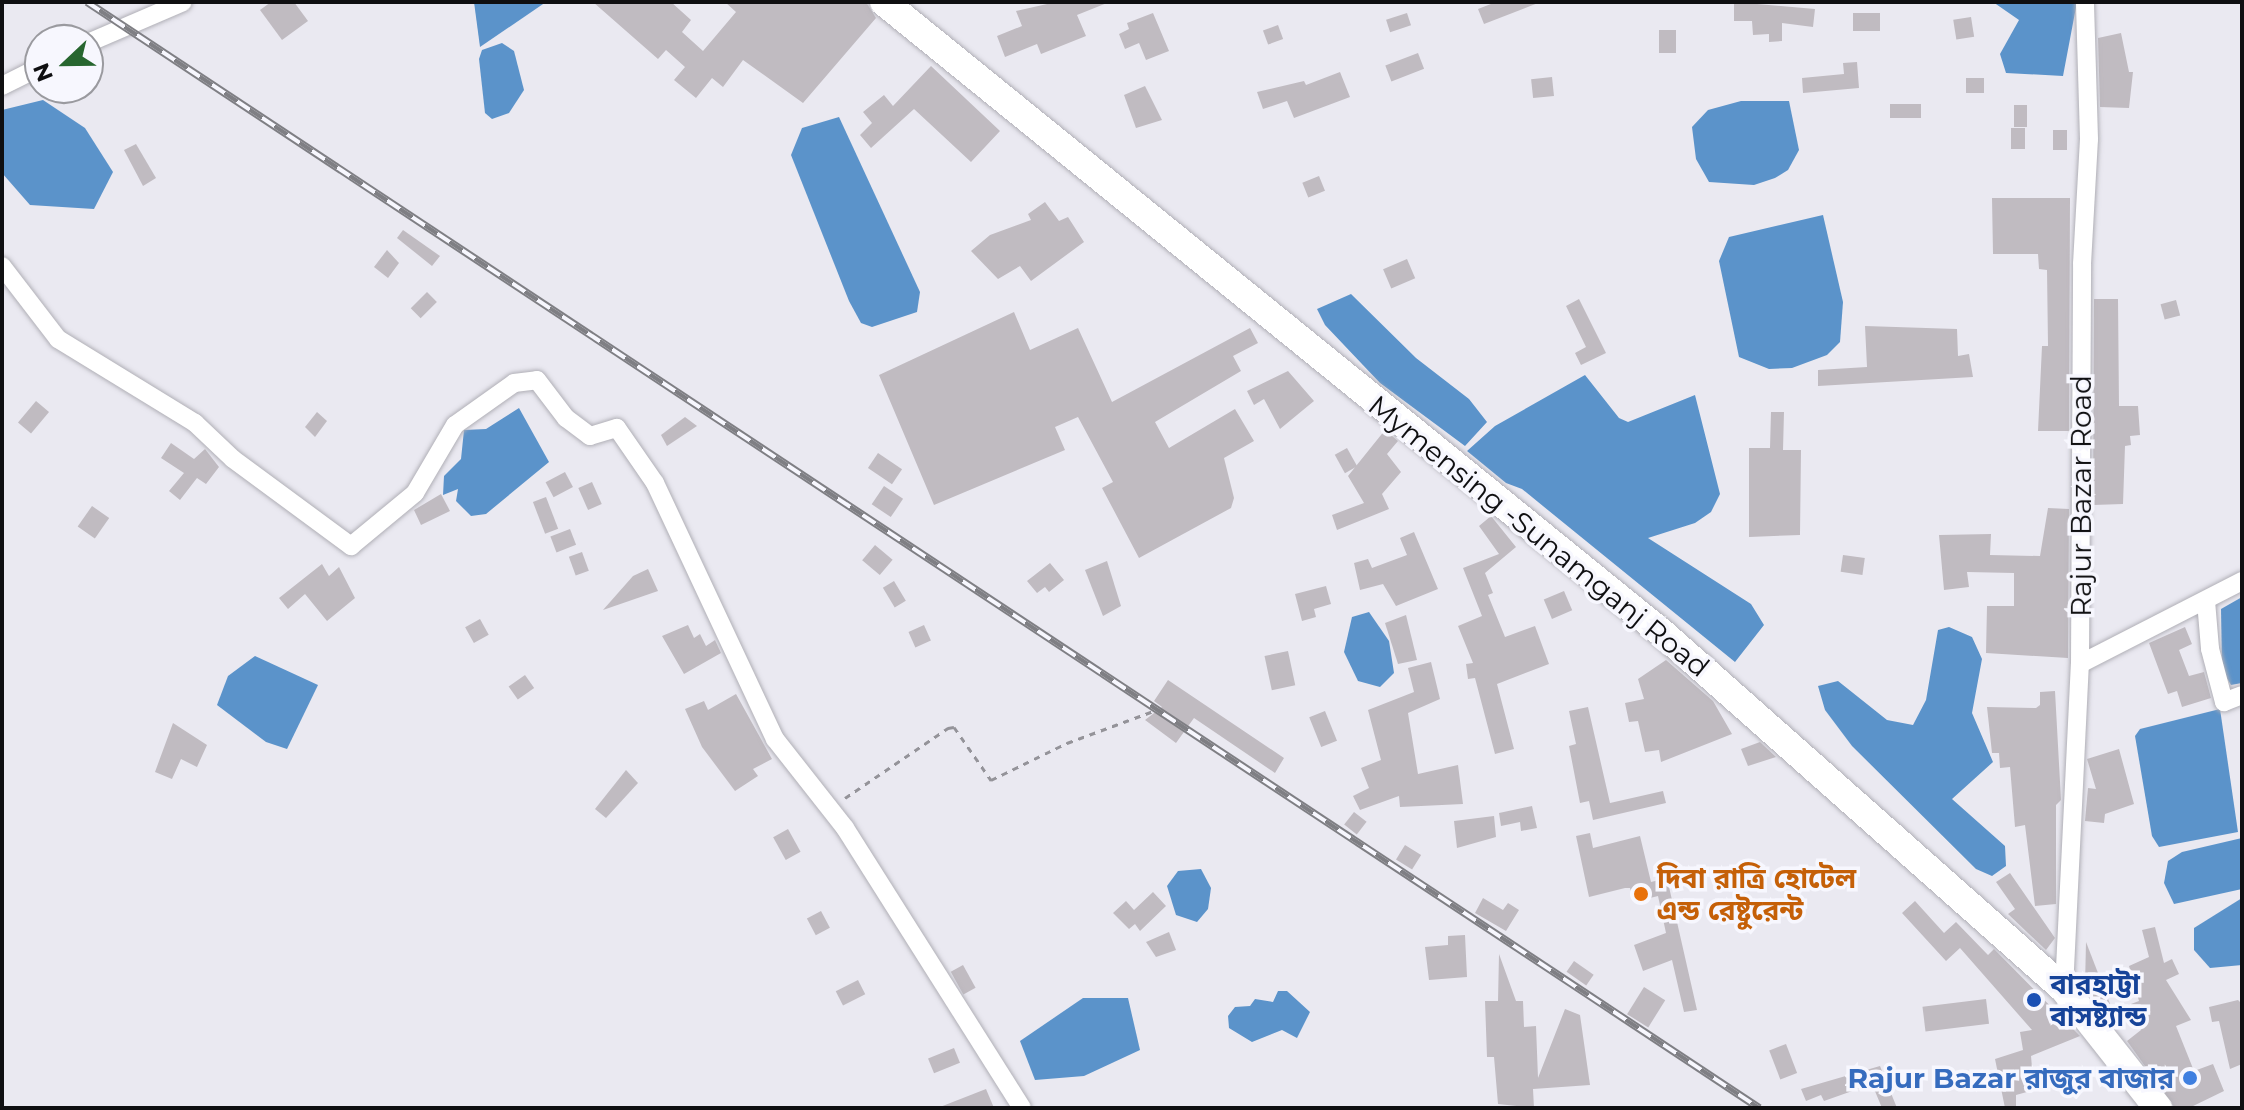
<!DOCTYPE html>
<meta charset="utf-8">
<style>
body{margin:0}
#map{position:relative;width:2244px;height:1110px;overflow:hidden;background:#eae9f1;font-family:Montserrat,"Noto Sans Bengali",sans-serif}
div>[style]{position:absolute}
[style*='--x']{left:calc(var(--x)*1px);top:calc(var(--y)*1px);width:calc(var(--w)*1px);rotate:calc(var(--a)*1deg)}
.water>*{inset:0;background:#5b93ca}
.building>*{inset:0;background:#c0bbc1;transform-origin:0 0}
.path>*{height:3px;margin-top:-1.5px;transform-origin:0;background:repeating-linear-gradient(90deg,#949399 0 6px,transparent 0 12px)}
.roads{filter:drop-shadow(0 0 2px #b0afb6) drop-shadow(0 0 2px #b0afb6)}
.minor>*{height:18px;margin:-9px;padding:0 9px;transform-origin:9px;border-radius:9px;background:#fff}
.primary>*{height:28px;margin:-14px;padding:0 14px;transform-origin:14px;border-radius:14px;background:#fff}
.rail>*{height:8px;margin-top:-4px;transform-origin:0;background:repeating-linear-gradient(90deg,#f7f7fe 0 15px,#7f7f84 0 30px);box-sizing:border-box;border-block:2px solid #7f7f84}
.dots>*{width:22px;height:22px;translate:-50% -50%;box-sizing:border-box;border:4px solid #f7f7fe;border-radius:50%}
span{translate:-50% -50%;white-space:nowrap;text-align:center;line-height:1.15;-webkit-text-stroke:7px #f7f7fe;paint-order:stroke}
.street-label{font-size:28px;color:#0f0f11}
.food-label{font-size:28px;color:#c56008;font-weight:700}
.left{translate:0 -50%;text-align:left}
.transit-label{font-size:28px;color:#164399;font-weight:700}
.shop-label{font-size:28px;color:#366cbe;font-weight:700}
.right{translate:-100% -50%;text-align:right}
.frame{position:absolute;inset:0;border:4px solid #0f0f11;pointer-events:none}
.north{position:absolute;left:24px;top:24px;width:80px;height:80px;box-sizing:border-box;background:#f7f7fe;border:2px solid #9a9a9f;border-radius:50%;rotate:248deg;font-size:22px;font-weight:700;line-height:32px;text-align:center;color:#0f0f11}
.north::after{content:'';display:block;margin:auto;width:28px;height:36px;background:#27662f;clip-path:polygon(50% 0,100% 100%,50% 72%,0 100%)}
</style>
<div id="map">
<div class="water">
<i style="clip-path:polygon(474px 2px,546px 2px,480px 47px)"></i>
<i style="clip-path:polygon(2077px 2px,2063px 76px,2006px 73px,2000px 54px,2019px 20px,1993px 2px)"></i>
<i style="clip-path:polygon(502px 43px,514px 51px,524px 90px,509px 113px,492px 119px,485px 113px,479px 59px,482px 50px)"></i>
<i style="clip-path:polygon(43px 100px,85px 128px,113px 172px,94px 209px,30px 205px,2px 173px,2px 110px)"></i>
<i style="clip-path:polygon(1741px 101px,1789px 101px,1799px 150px,1788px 170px,1775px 178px,1754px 185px,1709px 182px,1696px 159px,1692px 127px,1708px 110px)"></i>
<i style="clip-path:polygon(839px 117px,920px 292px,917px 312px,872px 327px,861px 323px,849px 301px,791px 155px,802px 128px)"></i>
<i style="clip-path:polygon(1823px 215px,1843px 302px,1840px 342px,1827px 355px,1792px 368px,1769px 369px,1739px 357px,1719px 261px,1729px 237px)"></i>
<i style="clip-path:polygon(1351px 294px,1416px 358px,1469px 399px,1487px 422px,1465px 446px,1380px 383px,1325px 325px,1317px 309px)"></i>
<i style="clip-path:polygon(1585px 375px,1619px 418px,1628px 422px,1695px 395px,1720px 494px,1711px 512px,1695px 523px,1648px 538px,1751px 604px,1764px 625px,1735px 662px,1522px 489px,1506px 483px,1467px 451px,1495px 426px)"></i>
<i style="clip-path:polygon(519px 408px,549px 462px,486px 514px,471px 516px,456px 501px,458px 489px,443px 495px,444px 476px,461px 459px,464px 430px,486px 429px)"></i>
<i style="clip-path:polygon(2242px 597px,2242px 683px,2231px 685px,2222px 670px,2221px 609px)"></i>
<i style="clip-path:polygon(1369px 612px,1389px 641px,1394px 673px,1380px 687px,1358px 681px,1344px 652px,1352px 617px)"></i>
<i style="clip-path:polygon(1949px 627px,1972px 637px,1982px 659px,1972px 713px,1993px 762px,1952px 799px,2005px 846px,2006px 866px,1992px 876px,1976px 869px,1852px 746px,1825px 710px,1818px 686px,1838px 681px,1887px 720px,1913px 725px,1926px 700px,1938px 630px)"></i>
<i style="clip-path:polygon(255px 656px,318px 685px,287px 749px,266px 742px,217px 705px,228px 676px)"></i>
<i style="clip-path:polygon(2220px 709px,2238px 832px,2159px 847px,2152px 836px,2135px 736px,2140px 729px)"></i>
<i style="clip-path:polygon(2242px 838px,2242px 889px,2174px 904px,2164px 883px,2168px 861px,2182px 852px)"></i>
<i style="clip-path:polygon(1201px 869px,1211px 888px,1208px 909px,1197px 922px,1176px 915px,1167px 886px,1178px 871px)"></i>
<i style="clip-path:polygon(2242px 898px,2242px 965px,2210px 968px,2194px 950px,2194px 928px)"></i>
<i style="clip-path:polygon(1278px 991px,1287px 991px,1310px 1012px,1297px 1038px,1282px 1030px,1252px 1042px,1229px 1028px,1228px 1016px,1235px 1007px,1250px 1006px,1255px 999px,1273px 1002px)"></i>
<i style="clip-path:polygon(1083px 998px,1128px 998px,1140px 1050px,1084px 1076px,1035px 1080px,1020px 1041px)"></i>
</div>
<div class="building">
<i style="clip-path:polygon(271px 2px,294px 2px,308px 21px,282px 40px,260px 10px)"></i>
<i style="clip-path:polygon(593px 2px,671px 2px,691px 20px,682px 32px,703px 51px,736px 12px,725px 2px,866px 2px,876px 18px,803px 103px,743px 60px,723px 87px,712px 78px,696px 98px,674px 80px,685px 67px,666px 50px,658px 59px)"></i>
<i style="clip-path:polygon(1056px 2px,1107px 3px,1077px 15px,1086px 36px,1041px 54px,1037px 44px,1005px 57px,997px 36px,1022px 26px,1016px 11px)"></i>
<i style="clip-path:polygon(1496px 2px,1538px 2px,1538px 3px,1484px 24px,1478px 9px)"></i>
<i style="clip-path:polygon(1734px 2px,1815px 9px,1813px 27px,1782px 23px,1782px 41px,1769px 42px,1769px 34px,1753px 35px,1752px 21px,1734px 21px)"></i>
<i style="clip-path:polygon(1153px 13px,1169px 51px,1146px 60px,1139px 43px,1125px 49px,1119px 34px,1129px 29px,1127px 23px)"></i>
<i style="left:1407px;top:13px;width:13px;height:22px;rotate:72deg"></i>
<i style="left:1880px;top:13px;width:18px;height:27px;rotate:90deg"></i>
<i style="left:1971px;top:17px;width:20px;height:18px;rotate:81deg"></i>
<i style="left:1278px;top:25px;width:15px;height:16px;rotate:70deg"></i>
<i style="left:1659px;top:30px;width:17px;height:23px"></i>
<i style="clip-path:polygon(2121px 33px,2129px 72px,2133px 72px,2129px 108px,2100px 107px,2098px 38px)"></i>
<i style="left:1418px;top:53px;width:17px;height:35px;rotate:69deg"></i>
<i style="clip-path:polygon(1857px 62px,1859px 88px,1803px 93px,1802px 78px,1844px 74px,1843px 63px)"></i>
<i style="clip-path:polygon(931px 66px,1000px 131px,971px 162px,914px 109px,871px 148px,860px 135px,872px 123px,863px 112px,884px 95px,893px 106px)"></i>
<i style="clip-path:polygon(1340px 72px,1350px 97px,1294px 118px,1287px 101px,1263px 109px,1257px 92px,1304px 81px,1306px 85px)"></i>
<i style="left:1552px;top:77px;width:19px;height:21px;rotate:84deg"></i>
<i style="left:1966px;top:78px;width:18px;height:15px"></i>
<i style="clip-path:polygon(1145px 86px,1162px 120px,1136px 128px,1124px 95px)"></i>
<i style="left:1921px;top:104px;width:14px;height:31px;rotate:90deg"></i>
<i style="left:2014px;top:105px;width:13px;height:22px"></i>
<i style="left:2011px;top:128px;width:14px;height:21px"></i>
<i style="left:2067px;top:130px;width:20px;height:14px;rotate:90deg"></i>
<i style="clip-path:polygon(136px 144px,156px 178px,143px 186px,124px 150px)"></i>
<i style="left:1319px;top:176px;width:16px;height:18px;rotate:68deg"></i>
<i style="clip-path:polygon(1992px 198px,2070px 198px,2069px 431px,2038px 431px,2042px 346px,2048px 346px,2047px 270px,2039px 269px,2038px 254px,1993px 254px)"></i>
<i style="clip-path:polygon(1045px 202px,1059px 221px,1068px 217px,1084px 242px,1031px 281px,1020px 266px,998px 279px,971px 251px,990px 235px,1031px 220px,1028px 214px)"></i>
<i style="clip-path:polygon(403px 230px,440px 256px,432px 266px,397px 238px)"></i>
<i style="clip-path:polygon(387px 250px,399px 263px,388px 278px,374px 267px)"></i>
<i style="left:1407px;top:259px;width:21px;height:26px;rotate:67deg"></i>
<i style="left:427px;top:292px;width:14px;height:23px;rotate:45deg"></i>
<i style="clip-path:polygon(1579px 299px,1606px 353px,1581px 365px,1575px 353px,1586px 347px,1566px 306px)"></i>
<i style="clip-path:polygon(2094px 299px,2118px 299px,2119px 406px,2138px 406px,2140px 435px,2130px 436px,2131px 445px,2125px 446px,2123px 504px,2093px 505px)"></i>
<i style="left:2176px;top:300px;width:16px;height:16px;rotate:75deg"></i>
<i style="clip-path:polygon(1014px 312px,1030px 350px,1078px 328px,1112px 402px,1250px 328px,1258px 343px,1233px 356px,1241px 371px,1155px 422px,1169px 448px,1235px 409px,1254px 441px,1224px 458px,1234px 498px,1231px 508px,1139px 558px,1102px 488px,1113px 482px,1078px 417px,1055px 427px,1065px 450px,934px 505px,879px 375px)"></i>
<i style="clip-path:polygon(1865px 326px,1957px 329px,1958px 356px,1969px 354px,1973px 377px,1818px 386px,1818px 370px,1867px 367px)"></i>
<i style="clip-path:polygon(1288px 371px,1314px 401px,1280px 429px,1264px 399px,1254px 405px,1247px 391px)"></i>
<i style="left:36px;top:401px;width:17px;height:28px;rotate:40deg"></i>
<i style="clip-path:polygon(317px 412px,327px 421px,315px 437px,305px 427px)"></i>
<i style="clip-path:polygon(1771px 412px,1784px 412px,1783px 450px,1801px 450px,1800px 535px,1749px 537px,1749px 448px,1770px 448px)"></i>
<i style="clip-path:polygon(685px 417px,697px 426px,667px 446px,661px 435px)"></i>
<i style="clip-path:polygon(1385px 430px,1398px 441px,1387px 454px,1401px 472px,1382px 494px,1389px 509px,1337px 530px,1332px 515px,1364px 503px,1348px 476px)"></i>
<i style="clip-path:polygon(171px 443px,194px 459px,205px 449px,219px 467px,206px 484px,197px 478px,180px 500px,169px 491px,184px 473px,161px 458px)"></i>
<i style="left:1347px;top:448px;width:21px;height:14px;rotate:61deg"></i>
<i style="left:878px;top:453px;width:29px;height:18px;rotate:34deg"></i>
<i style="left:565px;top:472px;width:17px;height:22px;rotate:62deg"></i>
<i style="left:592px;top:482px;width:24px;height:15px;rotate:66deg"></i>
<i style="left:884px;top:486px;width:23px;height:22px;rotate:34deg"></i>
<i style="clip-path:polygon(441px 494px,450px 511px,421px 525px,414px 510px)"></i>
<i style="left:546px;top:497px;width:34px;height:14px;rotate:69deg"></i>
<i style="left:92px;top:506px;width:21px;height:25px;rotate:35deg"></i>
<i style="clip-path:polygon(2048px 508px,2069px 509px,2068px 658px,1986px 653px,1987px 606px,2014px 606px,2014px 573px,1967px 572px,1969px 587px,1944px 590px,1939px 535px,1991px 534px,1990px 555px,2040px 556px)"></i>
<i style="clip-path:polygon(1491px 516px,1516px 547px,1485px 573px,1493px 593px,1488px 595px,1505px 637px,1535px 626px,1549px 664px,1497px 684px,1514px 749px,1495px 754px,1475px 678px,1468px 679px,1466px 664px,1473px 663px,1458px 626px,1482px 616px,1463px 568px,1499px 554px,1479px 526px)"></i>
<i style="left:570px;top:529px;width:17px;height:21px;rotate:69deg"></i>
<i style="clip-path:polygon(1414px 532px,1438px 589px,1396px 606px,1383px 584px,1360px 590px,1354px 563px,1368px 559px,1372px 568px,1407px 555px,1400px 538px)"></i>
<i style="left:875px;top:545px;width:23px;height:20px;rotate:40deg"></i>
<i style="left:582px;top:552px;width:20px;height:14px;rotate:70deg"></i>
<i style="left:1843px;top:555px;width:22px;height:17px;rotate:8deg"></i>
<i style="clip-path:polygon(1107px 561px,1121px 606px,1103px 616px,1085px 570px)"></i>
<i style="clip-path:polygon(1050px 563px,1064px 580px,1049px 592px,1045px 587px,1037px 593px,1027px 581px)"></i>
<i style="clip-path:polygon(322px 564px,329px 576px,339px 567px,355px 598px,327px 621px,305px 594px,288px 609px,279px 598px)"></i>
<i style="clip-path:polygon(648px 569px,658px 591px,603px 610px,633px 576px)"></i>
<i style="left:894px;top:581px;width:23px;height:13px;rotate:59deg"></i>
<i style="clip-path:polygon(1326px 586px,1331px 604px,1314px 609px,1316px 617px,1302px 621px,1295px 594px)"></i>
<i style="left:1564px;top:591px;width:21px;height:22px;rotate:67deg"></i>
<i style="clip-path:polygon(1406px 615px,1417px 660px,1398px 664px,1385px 623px)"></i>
<i style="left:480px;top:619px;width:18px;height:17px;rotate:61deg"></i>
<i style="clip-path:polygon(688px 625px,694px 638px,700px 634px,706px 646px,715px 640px,721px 653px,684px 674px,662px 636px)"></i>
<i style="left:924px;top:625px;width:17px;height:17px;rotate:66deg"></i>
<i style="clip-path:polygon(2185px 627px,2192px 644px,2179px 650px,2189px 676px,2204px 672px,2211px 698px,2182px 707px,2177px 691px,2168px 694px,2149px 643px)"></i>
<i style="left:1288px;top:651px;width:35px;height:24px;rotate:78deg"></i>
<i style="clip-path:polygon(1666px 660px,1713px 701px,1732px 734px,1661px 762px,1659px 750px,1645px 752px,1638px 721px,1629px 722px,1625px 703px,1644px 699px,1638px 679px)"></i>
<i style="clip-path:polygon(1431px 662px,1440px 699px,1408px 713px,1418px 774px,1458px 765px,1463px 804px,1400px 807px,1399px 796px,1360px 810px,1353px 796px,1369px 788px,1361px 768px,1381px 760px,1368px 710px,1414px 692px,1408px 668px)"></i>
<i style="left:525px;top:675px;width:16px;height:20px;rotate:55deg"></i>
<i style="clip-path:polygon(1168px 680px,1284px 758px,1275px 773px,1194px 718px,1176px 743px,1145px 720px,1162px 707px,1154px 701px)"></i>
<i style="clip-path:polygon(2055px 691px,2061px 800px,2056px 805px,2056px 904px,2035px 906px,2025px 825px,2015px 827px,2010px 767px,2000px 768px,1999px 753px,1992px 753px,1987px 707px,2036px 708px,2040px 705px,2040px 692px)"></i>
<i style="clip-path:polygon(736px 694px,772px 759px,753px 769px,758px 776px,735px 791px,702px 747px,685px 709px,704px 701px,708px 710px)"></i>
<i style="clip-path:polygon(1588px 707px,1610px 803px,1663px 791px,1666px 803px,1593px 820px,1589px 801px,1580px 803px,1569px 746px,1576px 744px,1569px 711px)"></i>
<i style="left:1325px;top:711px;width:32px;height:17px;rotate:68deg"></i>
<i style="clip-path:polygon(173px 723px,207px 745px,197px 767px,181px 759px,172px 779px,155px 772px)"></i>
<i style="clip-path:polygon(1760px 742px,1776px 757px,1748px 766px,1741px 749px)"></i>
<i style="clip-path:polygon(2119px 749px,2134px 804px,2105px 814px,2104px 823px,2085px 821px,2088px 788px,2096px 789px,2087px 759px)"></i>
<i style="clip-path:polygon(626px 770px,638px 783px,606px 818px,595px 809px)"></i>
<i style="clip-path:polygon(1532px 806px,1537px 828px,1521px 831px,1520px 822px,1501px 826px,1499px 813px)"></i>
<i style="left:1354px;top:812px;width:16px;height:16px;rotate:38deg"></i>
<i style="clip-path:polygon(1494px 816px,1496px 837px,1457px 848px,1454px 821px)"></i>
<i style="left:788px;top:829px;width:26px;height:17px;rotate:61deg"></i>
<i style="clip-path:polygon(1590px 833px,1593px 848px,1640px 836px,1651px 882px,1667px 878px,1697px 1010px,1684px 1012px,1672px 960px,1643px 971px,1634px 945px,1666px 933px,1658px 896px,1634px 902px,1630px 888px,1625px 888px,1589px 897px,1576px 836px)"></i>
<i style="left:1405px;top:845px;width:19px;height:17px;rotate:32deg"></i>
<i style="clip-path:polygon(2010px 873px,2055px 938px,2046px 950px,2008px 914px,2015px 909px,1996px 882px)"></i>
<i style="clip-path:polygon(1153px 892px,1166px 906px,1140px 931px,1135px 924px,1129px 929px,1113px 913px,1126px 901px,1134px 910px)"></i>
<i style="clip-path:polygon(1483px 898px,1503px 910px,1508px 903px,1519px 910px,1506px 931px,1475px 913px)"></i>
<i style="clip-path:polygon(1915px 901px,1944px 933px,1956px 922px,1988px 955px,1994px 949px,2080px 1036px,2031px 1056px,2034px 1090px,2016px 1095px,2016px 1108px,2005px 1108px,1995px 1059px,2023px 1050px,2020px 1032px,2032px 1030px,1960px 948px,1946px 961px,1902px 913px)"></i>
<i style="left:821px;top:911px;width:19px;height:16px;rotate:62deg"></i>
<i style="clip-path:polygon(2155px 927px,2164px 963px,2172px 959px,2179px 974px,2166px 980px,2191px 1020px,2176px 1026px,2194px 1071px,2213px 1064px,2224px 1091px,2189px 1108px,2175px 1108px,2127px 1041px,2141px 1030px,2131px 1004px,2139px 1001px,2129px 966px,2149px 957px,2142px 930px)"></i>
<i style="clip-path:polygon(1169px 932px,1176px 950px,1156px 957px,1146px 942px)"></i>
<i style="clip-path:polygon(1465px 935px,1467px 977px,1429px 980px,1425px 947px,1448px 945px,1448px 936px)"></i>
<i style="clip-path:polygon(2086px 942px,2110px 1004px,2101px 1008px,2085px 986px)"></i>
<i style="clip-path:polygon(1499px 954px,1516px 1001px,1523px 1001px,1524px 1027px,1536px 1026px,1538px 1078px,1565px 1009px,1580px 1015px,1590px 1085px,1533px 1089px,1534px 1108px,1498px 1104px,1494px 1057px,1487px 1057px,1485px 1001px,1498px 1001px)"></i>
<i style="left:1574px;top:961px;width:24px;height:13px;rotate:35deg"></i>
<i style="left:963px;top:965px;width:26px;height:14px;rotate:61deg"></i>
<i style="left:858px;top:980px;width:16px;height:25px;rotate:63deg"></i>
<i style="left:1644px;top:987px;width:25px;height:32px;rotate:32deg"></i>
<i style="left:1986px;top:999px;width:25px;height:64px;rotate:83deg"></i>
<i style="clip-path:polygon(2238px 1000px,2242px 1004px,2242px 1064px,2230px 1069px,2219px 1021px,2212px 1022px,2209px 1007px)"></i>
<i style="left:1786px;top:1044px;width:31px;height:18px;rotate:69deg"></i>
<i style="left:954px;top:1048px;width:16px;height:28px;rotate:68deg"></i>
<i style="clip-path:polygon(1880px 1066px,1897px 1108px,1882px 1108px,1872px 1084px,1824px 1101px,1821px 1095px,1806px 1101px,1801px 1089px)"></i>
<i style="clip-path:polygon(986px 1089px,994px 1108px,940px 1108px,940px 1107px)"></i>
</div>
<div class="path">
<i style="--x:845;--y:798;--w:125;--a:-34.2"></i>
<i style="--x:948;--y:728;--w:6;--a:-9"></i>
<i style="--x:954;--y:727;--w:65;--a:55.1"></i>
<i style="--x:991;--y:780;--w:85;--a:-26"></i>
<i style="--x:1067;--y:743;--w:90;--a:-20.3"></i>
</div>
<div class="roads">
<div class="minor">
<i style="--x:88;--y:43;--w:103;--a:-23.3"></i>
<i style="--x:2;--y:86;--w:42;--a:-26.6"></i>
<i style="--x:2;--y:266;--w:92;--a:52.5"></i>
<i style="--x:58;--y:339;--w:161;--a:31.5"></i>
<i style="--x:195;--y:423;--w:52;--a:43.5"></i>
<i style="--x:233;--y:459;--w:147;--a:36.4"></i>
<i style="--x:351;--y:546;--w:83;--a:-39.6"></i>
<i style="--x:415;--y:493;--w:79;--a:-59.5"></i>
<i style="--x:455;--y:425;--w:72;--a:-35.4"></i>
<i style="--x:514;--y:383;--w:23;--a:-7"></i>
<i style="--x:537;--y:380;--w:48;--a:52.7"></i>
<i style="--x:566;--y:418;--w:30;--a:37"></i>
<i style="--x:590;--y:436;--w:28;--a:-17"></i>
<i style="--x:617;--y:428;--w:67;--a:55.4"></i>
<i style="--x:655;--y:483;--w:283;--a:64.9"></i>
<i style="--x:775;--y:739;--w:113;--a:51.8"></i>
<i style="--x:845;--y:828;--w:331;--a:57.7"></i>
<i style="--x:2206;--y:601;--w:48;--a:85.2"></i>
<i style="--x:2210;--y:649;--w:55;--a:75.2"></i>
<i style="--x:2224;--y:702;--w:19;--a:-21"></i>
<i style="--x:2080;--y:664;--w:182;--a:-27.1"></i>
<i style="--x:2064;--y:989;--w:325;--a:-87.2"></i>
<i style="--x:2080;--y:664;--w:400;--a:-89.7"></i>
<i style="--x:2082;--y:264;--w:125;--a:-86.8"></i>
<i style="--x:2089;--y:139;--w:137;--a:-91.7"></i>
</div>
<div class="primary">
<i style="--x:884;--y:2;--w:1000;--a:39.04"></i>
<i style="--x:1661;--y:632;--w:538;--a:41.54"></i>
<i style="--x:2064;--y:989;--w:152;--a:51.7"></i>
</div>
</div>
<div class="rail">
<i style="--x:87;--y:2;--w:2005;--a:33.48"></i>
</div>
<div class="dots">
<i style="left:1641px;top:894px;background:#e8710a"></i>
<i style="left:2034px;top:1000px;background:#1a4fb4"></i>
<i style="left:2190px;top:1078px;background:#3f7fe0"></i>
</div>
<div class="street-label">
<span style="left:2081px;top:496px;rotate:-90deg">Rajur Bazar Road</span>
<span style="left:1539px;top:536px;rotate:39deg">Mymensing -Sunamganj Road</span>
</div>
<div class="food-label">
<span class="left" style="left:1657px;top:894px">দিবা রাত্রি হোটেল<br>এন্ড রেষ্টুরেন্ট</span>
</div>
<div class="transit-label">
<span class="left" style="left:2050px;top:1000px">বারহাট্টা<br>বাসষ্ট্যান্ড</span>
</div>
<div class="shop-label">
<span class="right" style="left:2174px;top:1078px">Rajur Bazar রাজুর বাজার</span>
</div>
<div class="frame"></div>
<div class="north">N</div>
</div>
